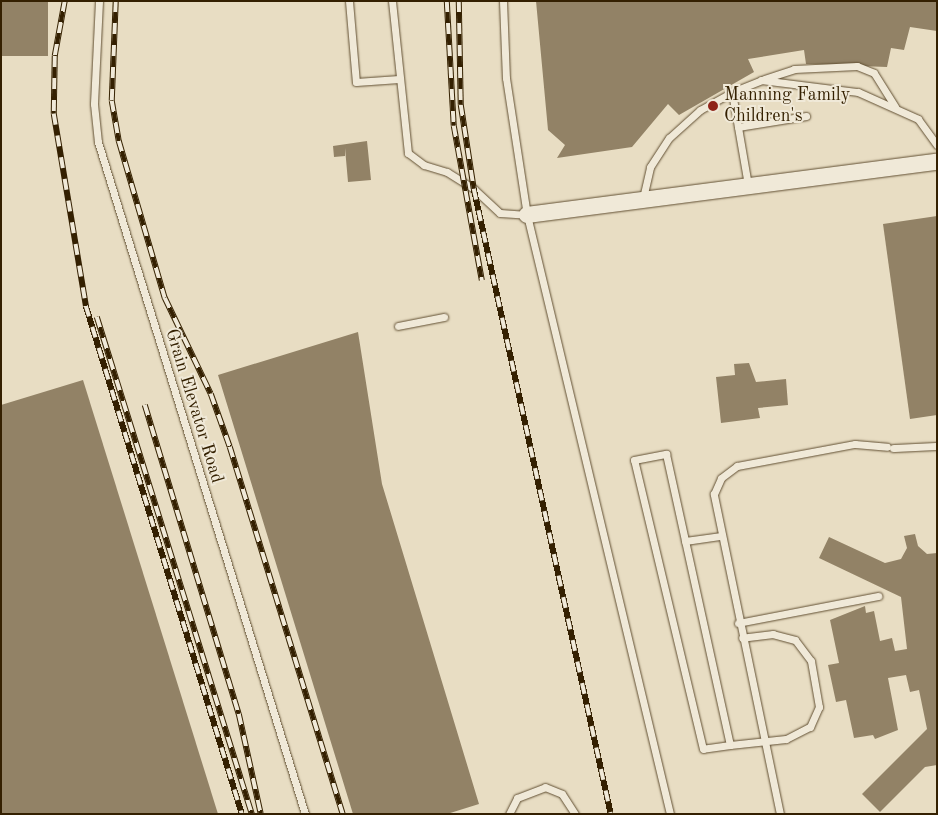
<!DOCTYPE html>
<style>
body{margin:0}
#map{position:relative;width:938px;height:815px;overflow:hidden;background:#e8ddc3;font-family:"Old Standard TT",serif}
div>[style]{position:absolute}
[style*='--x']{left:calc(var(--x)*1px);top:calc(var(--y)*1px);width:calc(var(--w)*1px);rotate:calc(var(--a)*1deg)}
.building>*{inset:0;background:#928266;transform-origin:0 0}
.roads{filter:drop-shadow(0 0 1px #614f32) drop-shadow(0 0 1px #614f32)}
.service>*{height:7px;margin:-3.5px;padding:0 3.5px;transform-origin:3.5px;border-radius:3.5px;background:#f0e9d8}
.tertiary>*{height:16px;margin:-8px;padding:0 8px;transform-origin:8px;border-radius:8px;background:#f0e9d8}
.rail>*{height:5.5px;margin-top:-2.75px;transform-origin:0;background:repeating-linear-gradient(90deg,#f0e9d8 0 11px,#342001 0 22px);box-sizing:border-box;border-block:1px solid #342001}
.dots>*{width:14px;height:14px;translate:-50% -50%;box-sizing:border-box;border:2px solid #f0e9d8;border-radius:50%}
span{translate:-50% -50%;white-space:nowrap;text-align:center;line-height:1.15;-webkit-text-stroke:4px #f0e9d8;paint-order:stroke}
.poi-label{font-size:18px;color:#342001}
.left{translate:0 -50%;text-align:left}
.street-label{font-size:18px;color:#342001}
.frame{position:absolute;inset:0;border:2px solid #342001;pointer-events:none}
</style>
<div id="map">
<div class="building">
<i style="left:1px;top:1px;width:47px;height:55px"></i>
<i style="clip-path:polygon(536px 1px,937px 1px,937px 31px,910px 27px,904px 50px,891px 48px,887px 67px,806px 64px,804px 50px,748px 59px,754px 72px,679px 115px,668px 104px,632px 147px,557px 158px,565px 145px,548px 130px)"></i>
<i style="clip-path:polygon(367px 141px,371px 180px,348px 182px,345px 148px,345px 156px,334px 157px,333px 146px)"></i>
<i style="clip-path:polygon(937px 216px,937px 415px,910px 419px,883px 224px)"></i>
<i style="clip-path:polygon(358px 332px,382px 484px,479px 804px,447px 814px,353px 814px,218px 375px)"></i>
<i style="clip-path:polygon(749px 363px,756px 382px,786px 379px,788px 405px,758px 408px,760px 418px,721px 423px,716px 377px,735px 375px,734px 364px)"></i>
<i style="clip-path:polygon(83px 380px,218px 814px,1px 814px,1px 405px)"></i>
<i style="clip-path:polygon(915px 534px,918px 546px,927px 554px,937px 553px,937px 765px,925px 767px,880px 812px,862px 794px,927px 729px,919px 690px,910px 692px,906px 675px,888px 678px,898px 730px,875px 739px,873px 735px,854px 738px,846px 700px,836px 702px,828px 665px,839px 663px,830px 620px,865px 606px,866px 613px,874px 611px,880px 641px,892px 638px,895px 651px,907px 649px,901px 597px,819px 558px,829px 537px,885px 563px,901px 559px,907px 548px,904px 536px)"></i>
</div>
<div class="roads">
<div class="service">
<i style="--x:99;--y:1;--w:103;--a:92.8"></i>
<i style="--x:94;--y:104;--w:38;--a:84"></i>
<i style="--x:98;--y:142;--w:703;--a:72.88"></i>
<i style="--x:349;--y:1;--w:81;--a:85.1"></i>
<i style="--x:356;--y:82;--w:43;--a:-4"></i>
<i style="--x:392;--y:1;--w:153;--a:84"></i>
<i style="--x:408;--y:153;--w:20;--a:37"></i>
<i style="--x:424;--y:165;--w:24;--a:17"></i>
<i style="--x:447;--y:172;--w:32;--a:32"></i>
<i style="--x:474;--y:189;--w:35;--a:43"></i>
<i style="--x:500;--y:213;--w:27;--a:4"></i>
<i style="--x:503;--y:1;--w:77;--a:87.8"></i>
<i style="--x:506;--y:78;--w:139;--a:81.3"></i>
<i style="--x:527;--y:215;--w:616;--a:76.57"></i>
<i style="--x:764;--y:79;--w:32;--a:-18"></i>
<i style="--x:794;--y:69;--w:63;--a:-2.7"></i>
<i style="--x:857;--y:66;--w:18;--a:22"></i>
<i style="--x:874;--y:73;--w:40;--a:58"></i>
<i style="--x:738;--y:127;--w:69;--a:-9.2"></i>
<i style="--x:748;--y:185;--w:94;--a:-99.8"></i>
<i style="--x:732;--y:92;--w:31;--a:-22"></i>
<i style="--x:761;--y:80;--w:98;--a:7.1"></i>
<i style="--x:858;--y:92;--w:66;--a:24.2"></i>
<i style="--x:918;--y:119;--w:32;--a:54"></i>
<i style="--x:643;--y:198;--w:32;--a:-77"></i>
<i style="--x:650;--y:167;--w:35;--a:-57"></i>
<i style="--x:669;--y:138;--w:42;--a:-42.1"></i>
<i style="--x:700;--y:110;--w:37;--a:-29"></i>
<i style="--x:398;--y:326;--w:47;--a:-11.1"></i>
<i style="--x:893;--y:448;--w:44;--a:-2.6"></i>
<i style="--x:685;--y:541;--w:35;--a:-8"></i>
<i style="--x:738;--y:623;--w:143;--a:-10.9"></i>
<i style="--x:730;--y:745;--w:27;--a:172"></i>
<i style="--x:703;--y:749;--w:297;--a:-103.4"></i>
<i style="--x:634;--y:460;--w:33;--a:-11"></i>
<i style="--x:666;--y:454;--w:298;--a:77.6"></i>
<i style="--x:730;--y:745;--w:56;--a:-6.1"></i>
<i style="--x:786;--y:739;--w:27;--a:-27"></i>
<i style="--x:810;--y:727;--w:22;--a:-66"></i>
<i style="--x:819;--y:707;--w:47;--a:-99.9"></i>
<i style="--x:811;--y:661;--w:26;--a:-127"></i>
<i style="--x:795;--y:640;--w:23;--a:-165"></i>
<i style="--x:773;--y:634;--w:31;--a:173"></i>
<i style="--x:509;--y:814;--w:18;--a:-63"></i>
<i style="--x:517;--y:798;--w:30;--a:-21"></i>
<i style="--x:545;--y:787;--w:18;--a:22"></i>
<i style="--x:562;--y:794;--w:24;--a:57"></i>
<i style="--x:780;--y:814;--w:327;--a:-101.7"></i>
<i style="--x:714;--y:494;--w:17;--a:-66"></i>
<i style="--x:721;--y:478;--w:20;--a:-37"></i>
<i style="--x:737;--y:466;--w:120;--a:-10.6"></i>
<i style="--x:855;--y:444;--w:32;--a:5"></i>
</div>
<div class="tertiary">
<i style="--x:527;--y:215;--w:413;--a:-7.4"></i>
</div>
</div>
<div class="rail">
<i style="--x:65;--y:1;--w:56;--a:100.3"></i>
<i style="--x:55;--y:56;--w:58;--a:91"></i>
<i style="--x:54;--y:114;--w:195;--a:80.5"></i>
<i style="--x:86;--y:306;--w:531;--a:72.93"></i>
<i style="--x:116;--y:1;--w:100;--a:92.3"></i>
<i style="--x:112;--y:101;--w:41;--a:80.1"></i>
<i style="--x:119;--y:141;--w:164;--a:73.7"></i>
<i style="--x:165;--y:298;--w:106;--a:64.4"></i>
<i style="--x:211;--y:394;--w:56;--a:70.3"></i>
<i style="--x:230;--y:447;--w:384;--a:72.9"></i>
<i style="--x:447;--y:1;--w:125;--a:86.8"></i>
<i style="--x:454;--y:126;--w:157;--a:79.7"></i>
<i style="--x:459;--y:1;--w:104;--a:88.9"></i>
<i style="--x:461;--y:105;--w:85;--a:81.2"></i>
<i style="--x:474;--y:189;--w:640;--a:77.64"></i>
<i style="--x:97;--y:317;--w:521;--a:72.68"></i>
<i style="--x:145;--y:405;--w:323;--a:73.1"></i>
<i style="--x:239;--y:714;--w:102;--a:77.6"></i>
</div>
<div class="dots">
<i style="left:713px;top:106px;background:#8f2418"></i>
</div>
<div class="poi-label">
<span class="left" style="left:724px;top:106px">Manning Family<br>Children's</span>
</div>
<div class="street-label">
<span style="left:194px;top:406px;rotate:73deg">Grain Elevator Road</span>
</div>
<div class="frame"></div>
</div>
